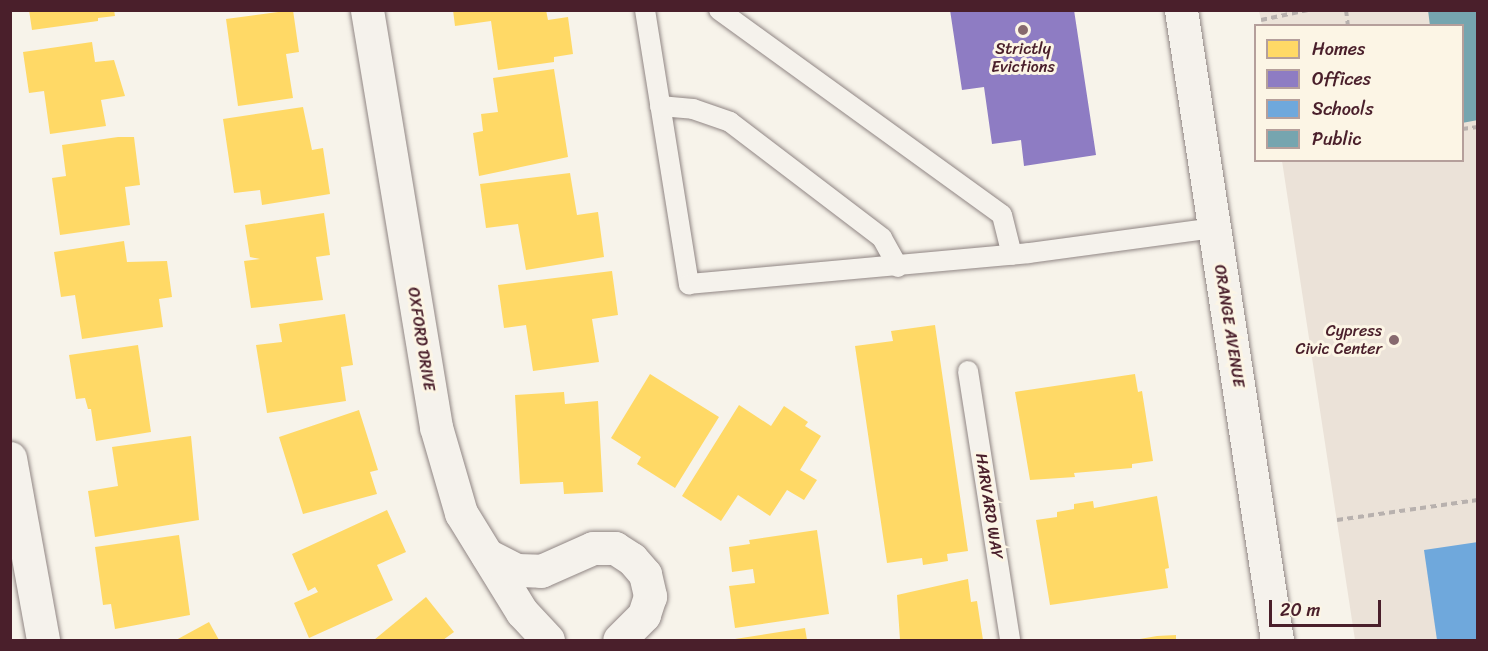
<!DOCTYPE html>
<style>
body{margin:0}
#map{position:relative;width:1488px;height:651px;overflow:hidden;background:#f7f3ea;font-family:Sriracha,sans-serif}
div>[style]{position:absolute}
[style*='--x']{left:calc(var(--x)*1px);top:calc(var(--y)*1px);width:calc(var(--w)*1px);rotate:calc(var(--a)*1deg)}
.green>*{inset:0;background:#ebe2d8}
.homes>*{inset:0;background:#ffd966}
.offices>*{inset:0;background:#8e7cc3}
.schools>*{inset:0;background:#6fa8dc}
.public>*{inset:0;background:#76a5af}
.path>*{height:4px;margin-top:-2px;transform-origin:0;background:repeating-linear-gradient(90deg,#b8b1ae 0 6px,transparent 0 10.5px)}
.roads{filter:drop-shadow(0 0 2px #908684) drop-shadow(0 0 2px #908684)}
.lane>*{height:20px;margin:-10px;padding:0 10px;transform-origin:10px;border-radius:10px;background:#f5f2ec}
.street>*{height:33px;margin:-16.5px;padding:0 16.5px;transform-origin:16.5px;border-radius:16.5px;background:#f5f2ec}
.secondary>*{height:33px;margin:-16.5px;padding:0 16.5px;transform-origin:16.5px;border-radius:16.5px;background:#f5f2ec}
.dots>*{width:16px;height:16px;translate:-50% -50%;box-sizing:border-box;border:3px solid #fcf5e5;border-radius:50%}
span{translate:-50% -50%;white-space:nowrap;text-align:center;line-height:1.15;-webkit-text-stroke:6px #fcf5e5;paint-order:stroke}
.poi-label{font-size:16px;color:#4a1f2b}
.right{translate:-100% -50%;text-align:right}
.street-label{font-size:16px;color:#4a1f2b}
.frame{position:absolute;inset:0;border:12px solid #4a1f2b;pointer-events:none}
.legend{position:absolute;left:1254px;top:24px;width:210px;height:138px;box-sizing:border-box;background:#fcf5e5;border:2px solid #b59f9b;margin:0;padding:8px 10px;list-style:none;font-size:18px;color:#4a1f2b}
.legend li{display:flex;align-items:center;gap:12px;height:30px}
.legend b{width:30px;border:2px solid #b59f9b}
.scale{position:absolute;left:1269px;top:600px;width:112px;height:27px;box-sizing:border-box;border:3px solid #4a1f2b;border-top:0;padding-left:8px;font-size:18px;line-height:21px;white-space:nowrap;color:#4a1f2b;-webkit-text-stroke:4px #fcf5e5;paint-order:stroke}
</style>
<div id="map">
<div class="green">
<i style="clip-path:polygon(1259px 11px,1477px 11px,1477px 640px,1355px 640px,1282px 161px,1462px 160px,1462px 26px,1262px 25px)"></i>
</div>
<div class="homes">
<i style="clip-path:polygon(29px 10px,114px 10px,115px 16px,98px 18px,98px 21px,32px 30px)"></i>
<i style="clip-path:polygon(293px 10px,299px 52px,286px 54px,293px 98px,238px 106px,226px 19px)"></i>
<i style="clip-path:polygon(453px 10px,546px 10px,548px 20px,568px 17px,573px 54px,554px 57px,554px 62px,498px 70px,491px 21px,455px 26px)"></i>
<i style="clip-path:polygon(92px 42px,95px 62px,114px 60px,125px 96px,101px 100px,106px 126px,50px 134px,44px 91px,29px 93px,23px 52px)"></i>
<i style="clip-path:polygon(554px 69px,568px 157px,479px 176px,473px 133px,483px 131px,481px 114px,498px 112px,493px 78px)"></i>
<i style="clip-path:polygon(303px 107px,312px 150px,323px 148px,330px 194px,262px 205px,260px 190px,234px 193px,223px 119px)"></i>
<i style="clip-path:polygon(118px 137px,134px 137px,140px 185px,125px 187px,130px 225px,60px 235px,52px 178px,66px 176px,62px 145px)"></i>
<i style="clip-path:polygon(570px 173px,577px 215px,598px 212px,604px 257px,526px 270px,518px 224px,486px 228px,480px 184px)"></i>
<i style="clip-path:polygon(324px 213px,330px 255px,316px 257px,323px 300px,251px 308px,244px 261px,260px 259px,250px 257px,245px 225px)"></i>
<i style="clip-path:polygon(124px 241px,127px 262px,167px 261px,172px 297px,159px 299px,163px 327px,82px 339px,75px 295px,61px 297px,54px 252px)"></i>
<i style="clip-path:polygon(612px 271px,618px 315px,592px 319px,599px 362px,533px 371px,526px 325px,504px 328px,498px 285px)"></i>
<i style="clip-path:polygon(345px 314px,353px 365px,341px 367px,346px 401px,267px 413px,256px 345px,282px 342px,279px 324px)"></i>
<i style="clip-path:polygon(935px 325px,968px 551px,947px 554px,948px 561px,923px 565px,922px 558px,887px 563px,855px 346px,893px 341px,891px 331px)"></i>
<i style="clip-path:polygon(138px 345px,151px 432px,96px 441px,91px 409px,88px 409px,85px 398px,76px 399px,69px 355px)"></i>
<i style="clip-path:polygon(650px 374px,719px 417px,675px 488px,637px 464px,641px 457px,611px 438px)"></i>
<i style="clip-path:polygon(1135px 374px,1138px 392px,1142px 391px,1153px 461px,1132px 464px,1132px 468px,1074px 473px,1075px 477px,1030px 480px,1015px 392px)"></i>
<i style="clip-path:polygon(564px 392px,565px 404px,598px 401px,603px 492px,564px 494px,563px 482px,520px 484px,515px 395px)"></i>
<i style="clip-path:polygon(739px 405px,771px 426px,784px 406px,808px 422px,805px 426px,821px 436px,800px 470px,817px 480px,804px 500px,787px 490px,770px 516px,738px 495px,721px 521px,682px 496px)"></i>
<i style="clip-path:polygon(359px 410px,378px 470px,370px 472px,377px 494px,303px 514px,279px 437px)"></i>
<i style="clip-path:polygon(191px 436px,199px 520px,95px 537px,88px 491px,118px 486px,112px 447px)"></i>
<i style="clip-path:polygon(1157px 496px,1169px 568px,1165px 569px,1168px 588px,1050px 605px,1036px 520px,1057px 517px,1057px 512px,1074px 509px,1074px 504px,1093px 501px,1094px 508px)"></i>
<i style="clip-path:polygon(387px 510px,406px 552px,377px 565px,393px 600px,309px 638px,294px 603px,318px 592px,315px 587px,308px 591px,292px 554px)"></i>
<i style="clip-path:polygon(817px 530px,829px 614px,735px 628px,729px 586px,755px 583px,753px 569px,732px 572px,729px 547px,750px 544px,749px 540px)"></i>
<i style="clip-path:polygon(179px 535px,190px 615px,115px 629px,111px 604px,103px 605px,95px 547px)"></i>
<i style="clip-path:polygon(968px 579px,971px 602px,977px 601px,983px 640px,900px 640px,897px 595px)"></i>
<i style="clip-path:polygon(426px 597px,454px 632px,443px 640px,374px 640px)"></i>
<i style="clip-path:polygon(209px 622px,219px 640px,176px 640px)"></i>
<i style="clip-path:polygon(805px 628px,807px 640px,735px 640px,735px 639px)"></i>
<i style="clip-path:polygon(1176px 635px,1176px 640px,1134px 640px,1157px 636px)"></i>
</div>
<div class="offices">
<i style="clip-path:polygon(950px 10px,1074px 10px,1096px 155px,1024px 166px,1021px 140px,992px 144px,984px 87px,962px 90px)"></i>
</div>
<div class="schools">
<i style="clip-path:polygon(1478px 542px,1478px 640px,1437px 640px,1424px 550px)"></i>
</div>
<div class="public">
<i style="clip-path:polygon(1428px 10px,1478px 10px,1478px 120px,1462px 123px,1462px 26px,1430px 26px)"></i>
</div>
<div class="path">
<i style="--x:1346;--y:10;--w:16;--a:83"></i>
<i style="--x:1261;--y:20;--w:48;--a:-12"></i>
<i style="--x:1462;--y:129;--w:16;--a:-7"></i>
<i style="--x:1337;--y:520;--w:142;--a:-8.1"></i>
</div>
<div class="roads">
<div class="lane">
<i style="--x:645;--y:10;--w:278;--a:80.9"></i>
<i style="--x:689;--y:284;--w:341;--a:-5.2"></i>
<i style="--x:1029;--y:253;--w:187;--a:-7.7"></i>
<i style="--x:719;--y:10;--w:349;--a:35.9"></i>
<i style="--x:1002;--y:215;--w:41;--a:76"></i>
<i style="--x:660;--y:106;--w:33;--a:5"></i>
<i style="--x:693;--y:109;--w:39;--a:19"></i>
<i style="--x:730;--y:122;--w:191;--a:37.3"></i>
<i style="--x:882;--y:238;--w:33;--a:61"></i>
<i style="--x:968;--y:371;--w:272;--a:81.1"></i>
</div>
<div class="street">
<i style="--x:367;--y:10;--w:423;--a:80.6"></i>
<i style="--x:436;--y:427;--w:90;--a:73.8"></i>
<i style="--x:461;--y:513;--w:116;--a:58.4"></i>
<i style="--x:522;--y:612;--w:38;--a:47"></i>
<i style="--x:10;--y:458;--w:185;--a:79.7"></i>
<i style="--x:487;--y:555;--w:34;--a:27"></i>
<i style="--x:517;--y:570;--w:24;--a:2"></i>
<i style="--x:541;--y:571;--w:57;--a:-23.9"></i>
<i style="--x:593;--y:548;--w:22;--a:0"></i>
<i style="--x:615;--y:548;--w:20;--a:33"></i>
<i style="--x:632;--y:559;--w:20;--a:49"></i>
<i style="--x:645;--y:574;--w:23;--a:77"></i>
<i style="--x:650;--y:596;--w:20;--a:108"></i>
<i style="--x:644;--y:615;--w:35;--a:135"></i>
</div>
<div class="secondary">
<i style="--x:1181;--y:10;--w:637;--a:81.34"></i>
</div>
</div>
<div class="dots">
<i style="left:1023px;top:30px;background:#87696e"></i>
<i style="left:1394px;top:340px;background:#87696e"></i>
</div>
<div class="poi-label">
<span style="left:1023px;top:58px">Strictly<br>Evictions</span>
<span class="right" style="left:1382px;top:340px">Cypress<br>Civic Center</span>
</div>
<div class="street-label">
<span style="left:1229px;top:326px;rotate:81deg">ORANGE AVENUE</span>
<span style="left:421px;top:339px;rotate:81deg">OXFORD DRIVE</span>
<span style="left:989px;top:506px;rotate:81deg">HARVARD WAY</span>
</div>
<div class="frame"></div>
<ul class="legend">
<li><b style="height:16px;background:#ffd966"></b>Homes</li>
<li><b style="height:16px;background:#8e7cc3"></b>Offices</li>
<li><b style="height:16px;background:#6fa8dc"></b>Schools</li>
<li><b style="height:16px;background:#76a5af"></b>Public</li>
</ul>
<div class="scale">20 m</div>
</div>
